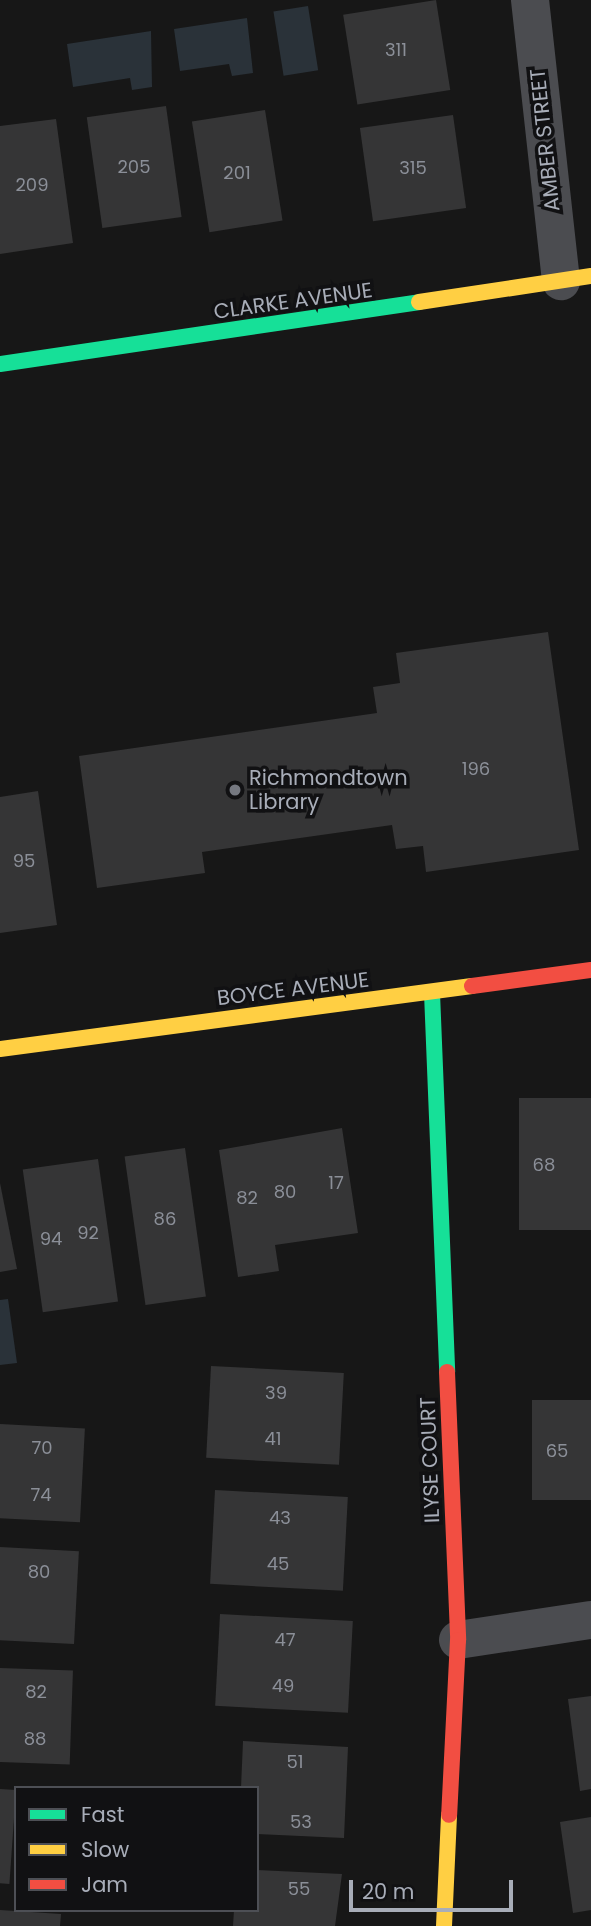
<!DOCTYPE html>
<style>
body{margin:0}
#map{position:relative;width:591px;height:1926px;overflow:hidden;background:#171717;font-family:Poppins,sans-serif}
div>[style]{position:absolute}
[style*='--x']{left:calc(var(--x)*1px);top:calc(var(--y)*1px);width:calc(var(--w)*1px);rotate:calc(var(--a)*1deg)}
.water>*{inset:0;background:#2a3239;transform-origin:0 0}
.building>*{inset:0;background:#353536;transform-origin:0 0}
.street>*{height:38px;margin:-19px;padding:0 19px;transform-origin:19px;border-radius:19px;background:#4b4c50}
.fast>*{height:16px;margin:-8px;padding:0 8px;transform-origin:8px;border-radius:8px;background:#16e098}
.slow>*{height:16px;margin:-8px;padding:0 8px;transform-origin:8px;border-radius:8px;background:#ffcf43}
.jam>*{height:16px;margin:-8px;padding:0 8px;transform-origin:8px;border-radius:8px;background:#f24e42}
.dots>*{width:19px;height:19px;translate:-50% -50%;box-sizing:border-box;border:4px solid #111113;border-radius:50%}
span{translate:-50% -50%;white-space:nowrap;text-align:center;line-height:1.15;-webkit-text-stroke:7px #111113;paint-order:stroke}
.number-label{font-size:18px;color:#8b8f98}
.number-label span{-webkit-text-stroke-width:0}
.street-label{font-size:21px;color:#a8adb8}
.poi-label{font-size:21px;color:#a8adb8}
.left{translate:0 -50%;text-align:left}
.legend{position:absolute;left:14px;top:1786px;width:245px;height:126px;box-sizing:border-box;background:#111113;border:2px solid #4d4f55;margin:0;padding:9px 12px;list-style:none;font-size:21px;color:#a8adb8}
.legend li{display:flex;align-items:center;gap:14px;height:35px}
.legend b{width:35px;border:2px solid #4d4f55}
.scale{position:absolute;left:349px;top:1880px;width:164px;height:32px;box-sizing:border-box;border:4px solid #a8adb8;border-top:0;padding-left:9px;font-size:21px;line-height:24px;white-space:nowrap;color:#a8adb8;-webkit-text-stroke:5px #111113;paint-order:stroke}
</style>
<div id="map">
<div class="water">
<i style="left:308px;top:6px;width:65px;height:35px;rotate:81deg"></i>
<i style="clip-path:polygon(247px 18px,253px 73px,232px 76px,229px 64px,180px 71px,174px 29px)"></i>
<i style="clip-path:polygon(151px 31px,152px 87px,132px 90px,130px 78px,73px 87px,67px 44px)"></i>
<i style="clip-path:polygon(8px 1299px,17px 1363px,0 1365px,0 1300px)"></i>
</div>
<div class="building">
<i style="left:436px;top:0;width:91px;height:94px;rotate:81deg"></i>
<i style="left:166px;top:106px;width:112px;height:80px;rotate:82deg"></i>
<i style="left:265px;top:110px;width:112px;height:74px;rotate:81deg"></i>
<i style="left:453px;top:115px;width:94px;height:94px;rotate:82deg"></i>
<i style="clip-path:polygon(56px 119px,73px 243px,0 254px,0 126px)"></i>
<i style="clip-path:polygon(548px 632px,579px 850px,426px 872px,423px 846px,396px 849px,392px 825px,202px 852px,205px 873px,97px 888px,79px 756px,377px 713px,373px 687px,400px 683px,396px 653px)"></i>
<i style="clip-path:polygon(38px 791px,57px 925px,0 933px,0 797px)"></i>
<i style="left:591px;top:1098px;width:132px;height:72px;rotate:90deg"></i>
<i style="clip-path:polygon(342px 1128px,358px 1233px,275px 1245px,279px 1271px,238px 1277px,219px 1150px)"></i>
<i style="left:185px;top:1148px;width:150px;height:61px;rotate:82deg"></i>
<i style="left:98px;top:1159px;width:144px;height:76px;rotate:82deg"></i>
<i style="clip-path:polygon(0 1183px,17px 1269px,0 1272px)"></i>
<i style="left:211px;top:1366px;width:133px;height:92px;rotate:3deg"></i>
<i style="left:591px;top:1400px;width:100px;height:59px;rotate:90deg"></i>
<i style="left:0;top:1424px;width:85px;height:94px;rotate:3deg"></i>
<i style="left:215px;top:1490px;width:133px;height:94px;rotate:3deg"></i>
<i style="left:0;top:1547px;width:79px;height:93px;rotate:3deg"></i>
<i style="left:220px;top:1614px;width:133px;height:92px;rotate:3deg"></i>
<i style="left:0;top:1668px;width:73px;height:94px;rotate:2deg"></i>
<i style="clip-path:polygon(591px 1696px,591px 1789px,580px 1791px,568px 1699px)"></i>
<i style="clip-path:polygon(243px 1741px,348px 1747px,344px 1838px,257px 1834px,257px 1788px,241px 1788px)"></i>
<i style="left:0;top:1789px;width:16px;height:94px;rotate:4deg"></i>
<i style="clip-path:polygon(591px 1817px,591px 1910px,573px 1913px,560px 1822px)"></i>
<i style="clip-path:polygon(257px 1870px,342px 1874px,335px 1926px,233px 1926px,234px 1910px,257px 1910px)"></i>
<i style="clip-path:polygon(0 1910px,61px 1914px,60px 1926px,0 1926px)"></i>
</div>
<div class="street">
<i style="--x:530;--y:0;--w:283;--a:83.7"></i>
<i style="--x:458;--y:1640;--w:134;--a:-8.6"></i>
</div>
<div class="fast">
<i style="--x:0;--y:364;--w:424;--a:-8.4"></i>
<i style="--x:432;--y:993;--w:379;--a:87.7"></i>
</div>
<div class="slow">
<i style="--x:419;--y:302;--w:174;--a:-8.6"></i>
<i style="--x:0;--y:1049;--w:476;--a:-7.6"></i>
<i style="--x:444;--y:1926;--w:111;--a:-87.4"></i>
</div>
<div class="jam">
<i style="--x:472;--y:986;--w:120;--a:-7.7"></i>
<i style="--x:447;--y:1372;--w:268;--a:87.6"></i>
<i style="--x:458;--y:1640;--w:175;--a:92.9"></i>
</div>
<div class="dots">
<i style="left:235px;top:790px;background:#757880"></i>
</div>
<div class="number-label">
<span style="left:396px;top:50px">311</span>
<span style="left:134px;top:167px">205</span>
<span style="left:413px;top:168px">315</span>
<span style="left:237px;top:173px">201</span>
<span style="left:32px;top:185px">209</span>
<span style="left:476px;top:769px">196</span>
<span style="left:24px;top:861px">95</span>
<span style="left:544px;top:1165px">68</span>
<span style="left:336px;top:1183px">17</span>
<span style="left:285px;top:1192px">80</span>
<span style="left:247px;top:1198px">82</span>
<span style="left:165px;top:1219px">86</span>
<span style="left:88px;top:1233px">92</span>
<span style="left:51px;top:1239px">94</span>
<span style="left:276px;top:1393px">39</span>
<span style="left:273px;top:1439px">41</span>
<span style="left:42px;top:1448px">70</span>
<span style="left:557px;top:1451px">65</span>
<span style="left:41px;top:1495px">74</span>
<span style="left:280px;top:1518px">43</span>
<span style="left:278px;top:1564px">45</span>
<span style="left:39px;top:1572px">80</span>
<span style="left:285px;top:1640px">47</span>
<span style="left:283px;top:1686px">49</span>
<span style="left:36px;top:1692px">82</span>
<span style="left:35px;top:1739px">88</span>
<span style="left:295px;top:1762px">51</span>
<span style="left:301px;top:1822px">53</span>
<span style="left:299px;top:1889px">55</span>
</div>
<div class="street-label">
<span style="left:545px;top:140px;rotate:-96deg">AMBER STREET</span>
<span style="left:293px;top:301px;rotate:-8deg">CLARKE AVENUE</span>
<span style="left:293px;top:989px;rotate:-7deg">BOYCE AVENUE</span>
<span style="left:430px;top:1460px;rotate:-92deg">ILYSE COURT</span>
</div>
<div class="poi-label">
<span class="left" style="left:249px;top:790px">Richmondtown<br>Library</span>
</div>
<ul class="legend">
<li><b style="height:9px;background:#16e098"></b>Fast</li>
<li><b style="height:9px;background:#ffcf43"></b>Slow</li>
<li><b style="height:9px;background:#f24e42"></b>Jam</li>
</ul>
<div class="scale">20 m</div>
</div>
